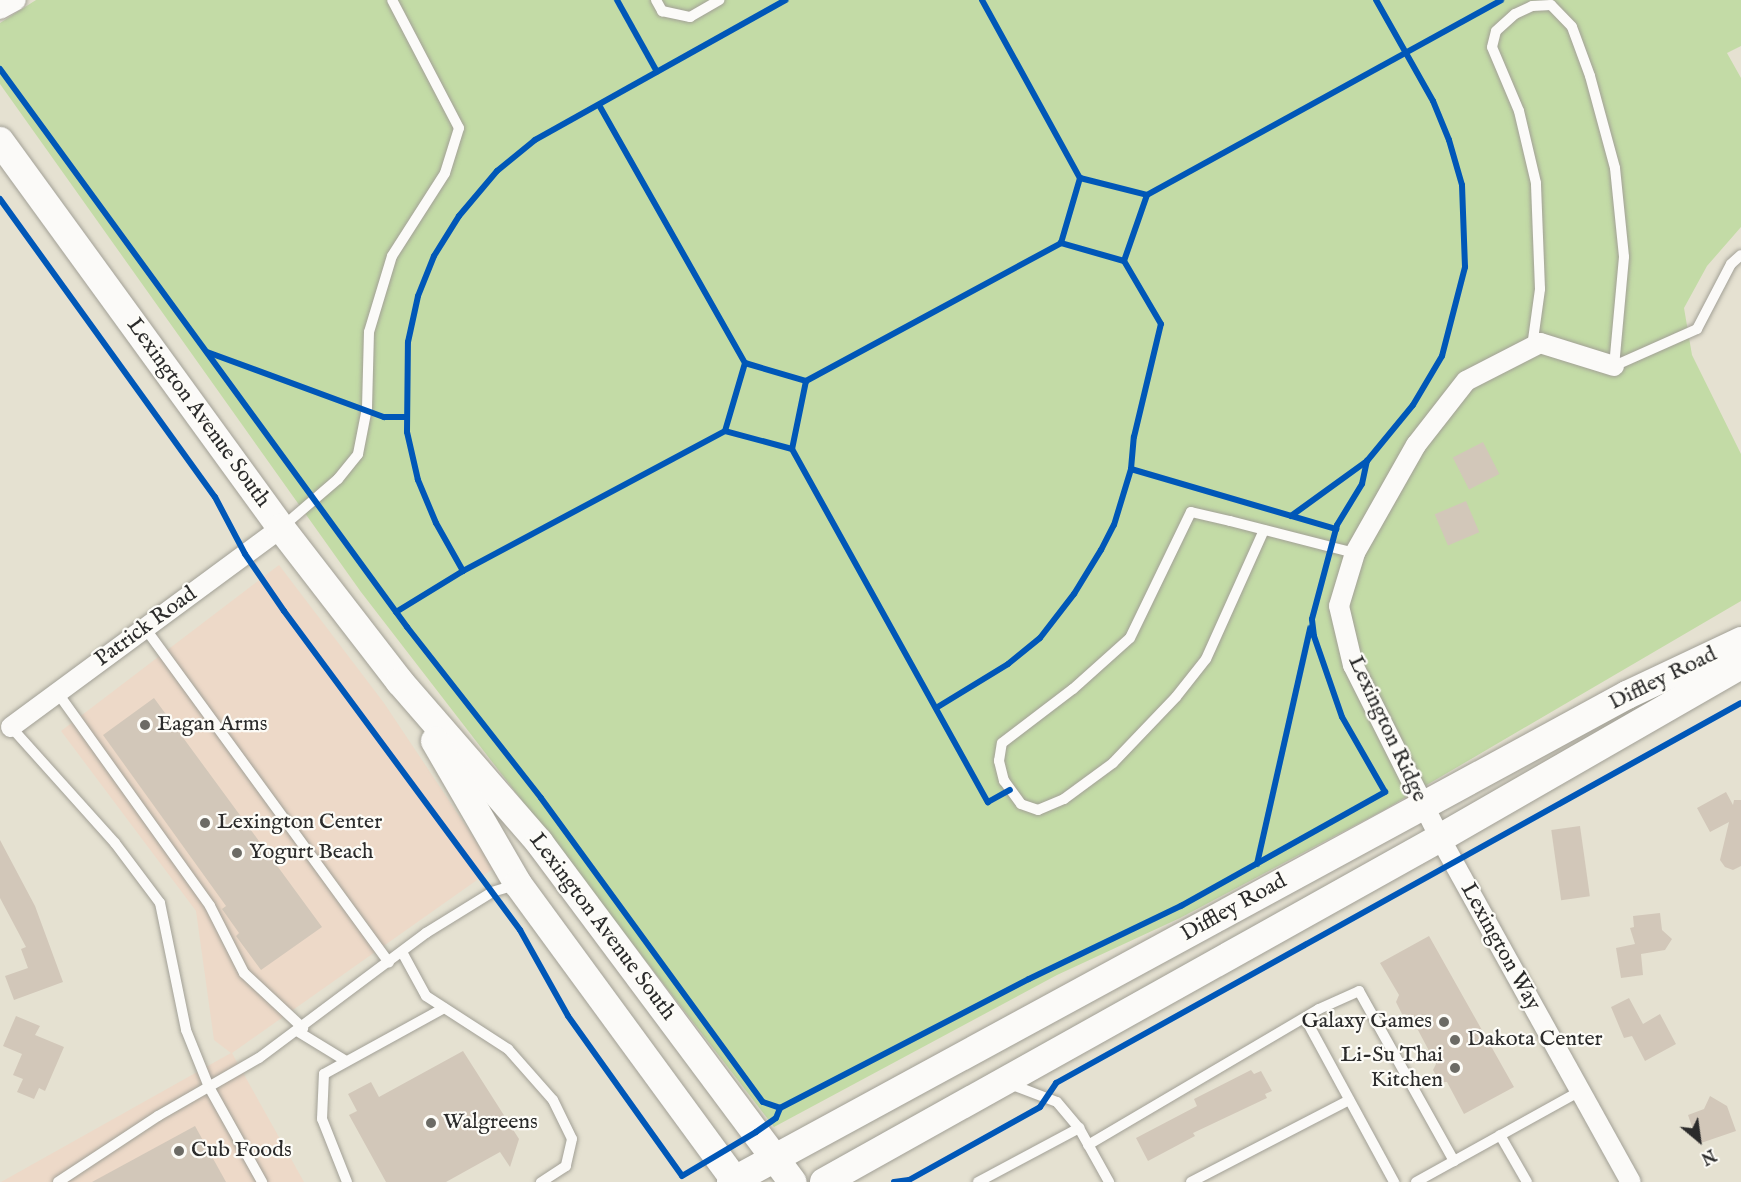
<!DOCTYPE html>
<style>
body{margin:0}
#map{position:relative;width:1741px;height:1182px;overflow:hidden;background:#e5e1d1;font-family:"IM FELL English",serif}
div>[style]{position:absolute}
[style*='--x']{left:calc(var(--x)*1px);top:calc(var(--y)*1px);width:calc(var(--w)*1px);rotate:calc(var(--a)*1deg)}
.built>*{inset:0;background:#edd9c8}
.green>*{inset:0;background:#c3dba6}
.building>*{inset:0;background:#d2c7b9;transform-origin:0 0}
.roads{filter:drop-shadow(0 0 2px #a2a096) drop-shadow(0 0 2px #a2a096)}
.lane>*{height:10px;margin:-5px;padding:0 5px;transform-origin:5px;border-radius:5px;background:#fbfaf8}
.street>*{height:20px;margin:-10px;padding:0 10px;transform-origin:10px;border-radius:10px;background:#fbfaf8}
.secondary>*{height:28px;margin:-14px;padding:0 14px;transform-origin:14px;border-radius:14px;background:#fbfaf8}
.cycleway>*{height:6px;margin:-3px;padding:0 3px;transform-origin:3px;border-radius:3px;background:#0057b8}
.dots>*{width:16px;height:16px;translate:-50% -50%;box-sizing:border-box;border:3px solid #fdfcf7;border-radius:50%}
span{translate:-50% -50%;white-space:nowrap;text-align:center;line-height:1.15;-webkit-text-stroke:4.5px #fdfcf7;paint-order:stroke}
.street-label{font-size:22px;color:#2b2b2b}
.poi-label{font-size:22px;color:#2b2b2b}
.left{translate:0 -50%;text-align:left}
.right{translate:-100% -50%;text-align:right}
.north{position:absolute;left:1669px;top:1110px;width:60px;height:60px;-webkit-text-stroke:4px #fdfcf7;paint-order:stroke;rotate:151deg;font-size:16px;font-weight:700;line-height:24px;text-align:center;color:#2b2b2b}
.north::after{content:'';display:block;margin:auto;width:21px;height:27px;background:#2b2b2b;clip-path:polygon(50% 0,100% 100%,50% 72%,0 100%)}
</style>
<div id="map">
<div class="built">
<i style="clip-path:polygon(279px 565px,384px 703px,494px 868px,232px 1053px,304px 1182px,1px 1182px,231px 1053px,214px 1040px,196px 911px,61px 731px)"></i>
</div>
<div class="green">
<i style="clip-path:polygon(36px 0,1741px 0,1741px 46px,1727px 53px,1741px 78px,1741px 227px,1707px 266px,1684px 308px,1692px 355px,1741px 454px,1741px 601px,1384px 810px,1180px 918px,1057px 975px,774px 1127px,361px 592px,0 84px,0 23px)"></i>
</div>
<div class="building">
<i style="left:1483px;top:442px;width:36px;height:34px;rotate:63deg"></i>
<i style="left:1466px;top:501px;width:34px;height:34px;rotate:67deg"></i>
<i style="clip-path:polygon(154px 698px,322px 927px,261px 970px,236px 936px,239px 933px,222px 909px,226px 906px,103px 735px)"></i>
<i style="clip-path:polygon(1726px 792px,1733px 805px,1734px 800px,1741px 800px,1741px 866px,1733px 870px,1725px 867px,1720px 860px,1729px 822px,1710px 832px,1697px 808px)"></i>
<i style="left:1580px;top:826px;width:71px;height:29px;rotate:82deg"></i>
<i style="clip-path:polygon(0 840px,35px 906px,63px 982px,14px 1000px,5px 976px,28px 968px,21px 949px,26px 947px,0 898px)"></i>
<i style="clip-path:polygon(1660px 913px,1662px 930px,1672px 939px,1665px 950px,1641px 954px,1643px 975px,1621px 978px,1616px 948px,1635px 944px,1630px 928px,1634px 927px,1633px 916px)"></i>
<i style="clip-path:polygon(1429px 936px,1514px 1087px,1464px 1114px,1447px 1082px,1440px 1082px,1433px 1070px,1436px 1064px,1410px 1015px,1402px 1014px,1396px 1002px,1399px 995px,1380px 963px)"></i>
<i style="clip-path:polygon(1629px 998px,1643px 1024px,1660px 1014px,1676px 1044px,1645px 1061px,1632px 1036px,1624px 1038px,1611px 1007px)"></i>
<i style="clip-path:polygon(16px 1016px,40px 1026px,35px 1035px,64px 1047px,45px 1091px,39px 1088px,34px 1099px,17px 1092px,23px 1079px,13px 1075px,22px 1054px,3px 1046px)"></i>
<i style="clip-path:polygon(463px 1051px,519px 1139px,510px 1167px,500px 1152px,446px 1182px,386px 1182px,349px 1115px,357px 1111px,348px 1094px,371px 1082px,379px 1097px)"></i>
<i style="clip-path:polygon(1251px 1070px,1254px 1074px,1261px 1071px,1272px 1091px,1265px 1094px,1267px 1098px,1193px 1133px,1195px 1136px,1148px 1161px,1136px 1138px,1197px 1106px,1194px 1099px)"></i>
<i style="clip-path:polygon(1710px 1096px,1727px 1106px,1736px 1131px,1698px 1144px,1688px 1115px,1704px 1109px)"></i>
<i style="clip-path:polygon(195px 1126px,226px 1182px,92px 1182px)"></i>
</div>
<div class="roads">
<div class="lane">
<i style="--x:656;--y:0;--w:13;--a:61"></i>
<i style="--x:662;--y:11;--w:29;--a:12"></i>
<i style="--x:690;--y:17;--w:34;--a:-30"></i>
<i style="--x:1532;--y:347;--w:59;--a:-82.1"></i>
<i style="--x:1540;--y:289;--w:106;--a:-92.2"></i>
<i style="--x:1536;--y:183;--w:74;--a:-103.3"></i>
<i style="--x:1519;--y:111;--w:69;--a:-112.9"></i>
<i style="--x:1492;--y:47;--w:16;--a:-76"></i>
<i style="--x:1496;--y:31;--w:25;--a:-42"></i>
<i style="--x:1515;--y:14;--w:19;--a:-25"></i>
<i style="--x:1532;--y:6;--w:19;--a:-3"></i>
<i style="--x:1551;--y:5;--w:30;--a:46"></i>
<i style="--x:1572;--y:27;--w:52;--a:69.8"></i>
<i style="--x:1590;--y:76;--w:95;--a:74.8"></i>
<i style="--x:1615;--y:168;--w:89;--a:84.2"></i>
<i style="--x:1624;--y:257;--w:109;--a:95.2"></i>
<i style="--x:1614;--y:366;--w:91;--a:-24"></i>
<i style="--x:1697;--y:329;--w:73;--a:-62.4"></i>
<i style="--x:1731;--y:264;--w:13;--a:-42"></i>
<i style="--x:281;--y:528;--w:75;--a:-40.7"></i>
<i style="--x:338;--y:479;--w:32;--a:-51"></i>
<i style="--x:358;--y:454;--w:47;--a:-78.9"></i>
<i style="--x:367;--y:408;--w:76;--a:-88.5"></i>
<i style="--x:369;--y:332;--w:79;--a:-73.2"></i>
<i style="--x:392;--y:256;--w:98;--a:-57.4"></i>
<i style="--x:445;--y:173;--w:47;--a:-72.7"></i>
<i style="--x:459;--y:128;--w:144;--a:-117.6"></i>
<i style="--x:1264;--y:530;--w:141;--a:114.2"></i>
<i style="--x:1206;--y:659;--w:48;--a:128.3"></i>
<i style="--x:1176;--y:697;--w:91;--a:133.7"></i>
<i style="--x:1113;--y:763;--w:61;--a:143.7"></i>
<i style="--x:1064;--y:799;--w:28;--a:157"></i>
<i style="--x:1038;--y:810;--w:18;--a:-161"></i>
<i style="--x:1021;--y:804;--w:29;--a:-126"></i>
<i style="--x:1004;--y:781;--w:21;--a:-104"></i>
<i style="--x:999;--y:761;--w:18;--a:-81"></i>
<i style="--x:1002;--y:743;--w:89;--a:-37.3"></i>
<i style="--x:1073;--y:689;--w:76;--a:-41.8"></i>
<i style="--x:1130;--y:638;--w:140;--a:-64.2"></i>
<i style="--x:1191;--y:512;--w:40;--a:13"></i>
<i style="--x:1230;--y:521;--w:104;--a:14.4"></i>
<i style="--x:1331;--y:547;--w:25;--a:14"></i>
<i style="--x:145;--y:628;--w:414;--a:53.9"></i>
<i style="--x:57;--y:692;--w:263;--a:54.4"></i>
<i style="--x:210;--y:906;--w:75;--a:63.1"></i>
<i style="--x:244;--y:973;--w:81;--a:43"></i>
<i style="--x:11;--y:727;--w:156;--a:48.1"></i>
<i style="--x:115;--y:843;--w:75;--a:53.1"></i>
<i style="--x:160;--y:903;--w:130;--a:78.4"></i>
<i style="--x:186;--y:1030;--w:61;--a:68"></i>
<i style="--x:209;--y:1087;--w:109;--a:60.8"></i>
<i style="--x:402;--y:952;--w:50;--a:61.4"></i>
<i style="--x:426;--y:996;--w:98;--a:32.9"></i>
<i style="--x:508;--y:1049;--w:68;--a:48.6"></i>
<i style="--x:553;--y:1100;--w:43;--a:64"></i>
<i style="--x:572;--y:1139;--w:28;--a:103"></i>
<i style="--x:566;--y:1166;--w:30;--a:147"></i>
<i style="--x:1305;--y:1018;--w:187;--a:61.5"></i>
<i style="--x:297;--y:1031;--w:57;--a:31.5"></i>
<i style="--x:1010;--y:1084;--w:50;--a:21"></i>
<i style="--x:1057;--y:1102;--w:34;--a:50"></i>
<i style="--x:1079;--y:1128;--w:62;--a:60.9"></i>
<i style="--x:1500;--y:1135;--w:54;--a:60.1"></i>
<i style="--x:1088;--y:1145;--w:268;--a:-30.5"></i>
<i style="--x:1319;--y:1009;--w:44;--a:-24.2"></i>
<i style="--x:1359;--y:991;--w:195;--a:60.8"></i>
<i style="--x:58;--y:1182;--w:120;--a:-33.4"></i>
<i style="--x:158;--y:1116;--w:116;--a:-29.9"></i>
<i style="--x:259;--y:1058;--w:209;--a:-36.8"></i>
<i style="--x:426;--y:933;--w:78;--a:-31.8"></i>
<i style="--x:492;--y:892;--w:27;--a:-17"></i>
<i style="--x:347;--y:1182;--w:68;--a:-111.6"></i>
<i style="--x:322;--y:1119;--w:45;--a:-87.5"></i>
<i style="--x:324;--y:1074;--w:137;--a:-28.8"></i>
<i style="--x:978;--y:1182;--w:115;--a:-28.1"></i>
<i style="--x:1191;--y:1182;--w:178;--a:-27.4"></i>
<i style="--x:1416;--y:1182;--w:188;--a:-29"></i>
</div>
<div class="street">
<i style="--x:0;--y:9;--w:18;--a:-29"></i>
<i style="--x:1614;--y:366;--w:77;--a:-162.7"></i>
<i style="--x:1540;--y:343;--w:83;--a:152.8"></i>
<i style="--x:1466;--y:381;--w:81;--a:128"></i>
<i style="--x:1416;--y:445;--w:124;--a:119.5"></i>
<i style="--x:1355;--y:553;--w:55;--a:106.8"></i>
<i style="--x:1339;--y:606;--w:61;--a:76.7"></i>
<i style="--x:1353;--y:665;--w:194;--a:63.3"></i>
<i style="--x:1440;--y:838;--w:393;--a:61"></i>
<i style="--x:11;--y:727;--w:335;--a:-36.4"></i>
</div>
<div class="secondary">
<i style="--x:0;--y:141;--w:478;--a:54"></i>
<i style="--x:281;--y:528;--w:195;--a:52.3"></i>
<i style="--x:400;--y:682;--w:212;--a:49"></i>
<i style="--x:539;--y:842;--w:424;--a:53.3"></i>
<i style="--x:435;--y:741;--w:165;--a:59.9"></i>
<i style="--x:518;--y:884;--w:369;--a:53.8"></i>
<i style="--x:731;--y:1182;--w:1020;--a:-28.53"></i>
<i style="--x:1627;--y:695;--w:126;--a:-25.3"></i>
<i style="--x:824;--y:1182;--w:706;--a:-29.18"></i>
<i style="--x:1440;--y:838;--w:347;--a:-29.9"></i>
</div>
</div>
<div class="cycleway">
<i style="--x:617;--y:0;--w:82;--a:60.9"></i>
<i style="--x:982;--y:0;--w:203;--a:61.2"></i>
<i style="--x:0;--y:69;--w:691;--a:53.89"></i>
<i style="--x:407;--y:627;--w:217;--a:51.9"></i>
<i style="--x:541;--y:798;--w:376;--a:53.9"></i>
<i style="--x:763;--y:1102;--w:18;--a:19"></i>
<i style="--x:780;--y:1108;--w:280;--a:-27.4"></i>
<i style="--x:1029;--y:979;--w:169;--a:-25.7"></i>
<i style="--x:1181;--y:906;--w:234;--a:-29.2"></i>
<i style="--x:1385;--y:792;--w:86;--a:-119.8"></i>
<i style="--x:1342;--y:717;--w:86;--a:-109.1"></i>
<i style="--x:1314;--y:636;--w:17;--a:-97"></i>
<i style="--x:1312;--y:619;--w:97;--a:-75.1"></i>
<i style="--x:1337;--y:525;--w:48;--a:-58.6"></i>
<i style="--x:1362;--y:484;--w:24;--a:-78"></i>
<i style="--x:599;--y:105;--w:296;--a:60.5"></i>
<i style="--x:1147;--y:195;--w:404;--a:-28.8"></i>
<i style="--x:0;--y:199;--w:367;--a:54.2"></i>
<i style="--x:215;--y:497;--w:64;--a:62.2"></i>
<i style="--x:245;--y:554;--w:69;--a:55.6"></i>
<i style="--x:284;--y:611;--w:397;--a:53.5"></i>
<i style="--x:520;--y:930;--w:98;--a:60.8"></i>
<i style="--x:568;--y:1016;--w:196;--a:54.5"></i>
<i style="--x:682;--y:1176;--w:86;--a:-30.7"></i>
<i style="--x:756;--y:1132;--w:24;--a:-35"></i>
<i style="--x:776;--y:1118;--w:11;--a:-68"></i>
<i style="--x:207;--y:352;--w:189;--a:20.2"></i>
<i style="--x:384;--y:417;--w:23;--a:0"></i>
<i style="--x:806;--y:381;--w:69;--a:101.6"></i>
<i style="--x:792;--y:449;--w:69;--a:-165"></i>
<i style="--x:725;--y:431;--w:71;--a:-73.6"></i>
<i style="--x:745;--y:363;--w:64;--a:16.4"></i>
<i style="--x:806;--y:381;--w:290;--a:-28.4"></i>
<i style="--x:792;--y:449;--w:404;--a:61"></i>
<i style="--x:988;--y:802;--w:25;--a:-29"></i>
<i style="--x:1131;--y:469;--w:214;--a:16.3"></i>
<i style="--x:1291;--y:516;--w:94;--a:-35.9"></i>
<i style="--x:1367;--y:461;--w:72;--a:-50.6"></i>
<i style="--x:1413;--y:405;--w:57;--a:-59.4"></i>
<i style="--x:1442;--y:356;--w:92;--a:-75.5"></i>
<i style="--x:1465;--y:267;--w:82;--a:-92.1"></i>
<i style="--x:1462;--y:185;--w:47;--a:-106.1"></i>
<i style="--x:1449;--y:140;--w:42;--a:-112.3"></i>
<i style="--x:1433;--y:101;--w:116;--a:-119.4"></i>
<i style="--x:463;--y:571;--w:55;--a:-119.4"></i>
<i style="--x:436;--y:523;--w:47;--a:-112.7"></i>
<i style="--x:418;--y:480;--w:49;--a:-102.9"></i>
<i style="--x:407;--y:432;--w:90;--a:-89.4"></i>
<i style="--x:408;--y:342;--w:47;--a:-77.7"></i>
<i style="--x:418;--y:296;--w:43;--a:-68.2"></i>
<i style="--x:434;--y:256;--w:47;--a:-58"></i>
<i style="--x:459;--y:216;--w:59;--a:-49.8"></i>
<i style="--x:497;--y:171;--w:49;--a:-39.2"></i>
<i style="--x:535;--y:140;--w:287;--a:-29.2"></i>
<i style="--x:396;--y:612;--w:79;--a:-31.5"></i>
<i style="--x:463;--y:571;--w:297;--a:-28.1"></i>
<i style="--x:936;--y:708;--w:84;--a:-31.4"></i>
<i style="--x:1008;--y:664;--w:41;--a:-39.1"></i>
<i style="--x:1040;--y:638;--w:56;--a:-52.3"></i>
<i style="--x:1074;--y:594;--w:52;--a:-58.5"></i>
<i style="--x:1101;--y:550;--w:28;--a:-63"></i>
<i style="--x:1114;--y:525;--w:59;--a:-73.1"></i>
<i style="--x:1131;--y:469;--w:32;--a:-85"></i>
<i style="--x:1134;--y:437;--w:116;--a:-76.6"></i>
<i style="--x:1161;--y:324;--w:73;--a:-120.4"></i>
<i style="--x:1124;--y:261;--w:66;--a:-164.1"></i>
<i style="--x:1061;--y:243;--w:68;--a:-73.7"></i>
<i style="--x:1080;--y:178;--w:69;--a:14.2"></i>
<i style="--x:1147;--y:195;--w:70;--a:109.2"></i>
<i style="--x:1257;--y:864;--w:242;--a:-77.3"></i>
<i style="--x:894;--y:1182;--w:15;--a:-8"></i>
<i style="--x:909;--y:1180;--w:150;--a:-29.1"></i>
<i style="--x:1040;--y:1107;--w:29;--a:-56"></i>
<i style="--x:1056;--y:1083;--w:783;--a:-29.02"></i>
</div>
<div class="dots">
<i style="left:145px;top:725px;background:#6c6b65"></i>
<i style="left:205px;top:823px;background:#6c6b65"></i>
<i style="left:237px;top:853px;background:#6c6b65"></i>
<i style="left:1444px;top:1022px;background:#6c6b65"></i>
<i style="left:1455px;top:1040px;background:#6c6b65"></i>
<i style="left:1455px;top:1068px;background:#6c6b65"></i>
<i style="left:431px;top:1123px;background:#6c6b65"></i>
<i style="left:179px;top:1151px;background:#6c6b65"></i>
</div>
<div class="street-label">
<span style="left:198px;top:413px;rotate:54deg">Lexington Avenue South</span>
<span style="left:146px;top:627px;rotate:-36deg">Patrick Road</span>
<span style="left:1663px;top:679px;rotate:-26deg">Diffley Road</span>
<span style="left:1387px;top:729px;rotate:65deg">Lexington Ridge</span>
<span style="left:1234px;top:908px;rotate:-29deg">Diffley Road</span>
<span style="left:602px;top:927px;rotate:53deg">Lexington Avenue South</span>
<span style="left:1500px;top:947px;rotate:61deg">Lexington Way</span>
</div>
<div class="poi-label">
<span class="left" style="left:157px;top:725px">Eagan Arms</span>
<span class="left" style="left:217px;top:823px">Lexington Center</span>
<span class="left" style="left:249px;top:853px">Yogurt Beach</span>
<span class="right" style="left:1432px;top:1022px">Galaxy Games</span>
<span class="left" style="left:1467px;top:1040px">Dakota Center</span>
<span class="right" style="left:1443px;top:1068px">Li-Su Thai<br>Kitchen</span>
<span class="left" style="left:443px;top:1123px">Walgreens</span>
<span class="left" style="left:191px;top:1151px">Cub Foods</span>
</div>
<div class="north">N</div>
</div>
